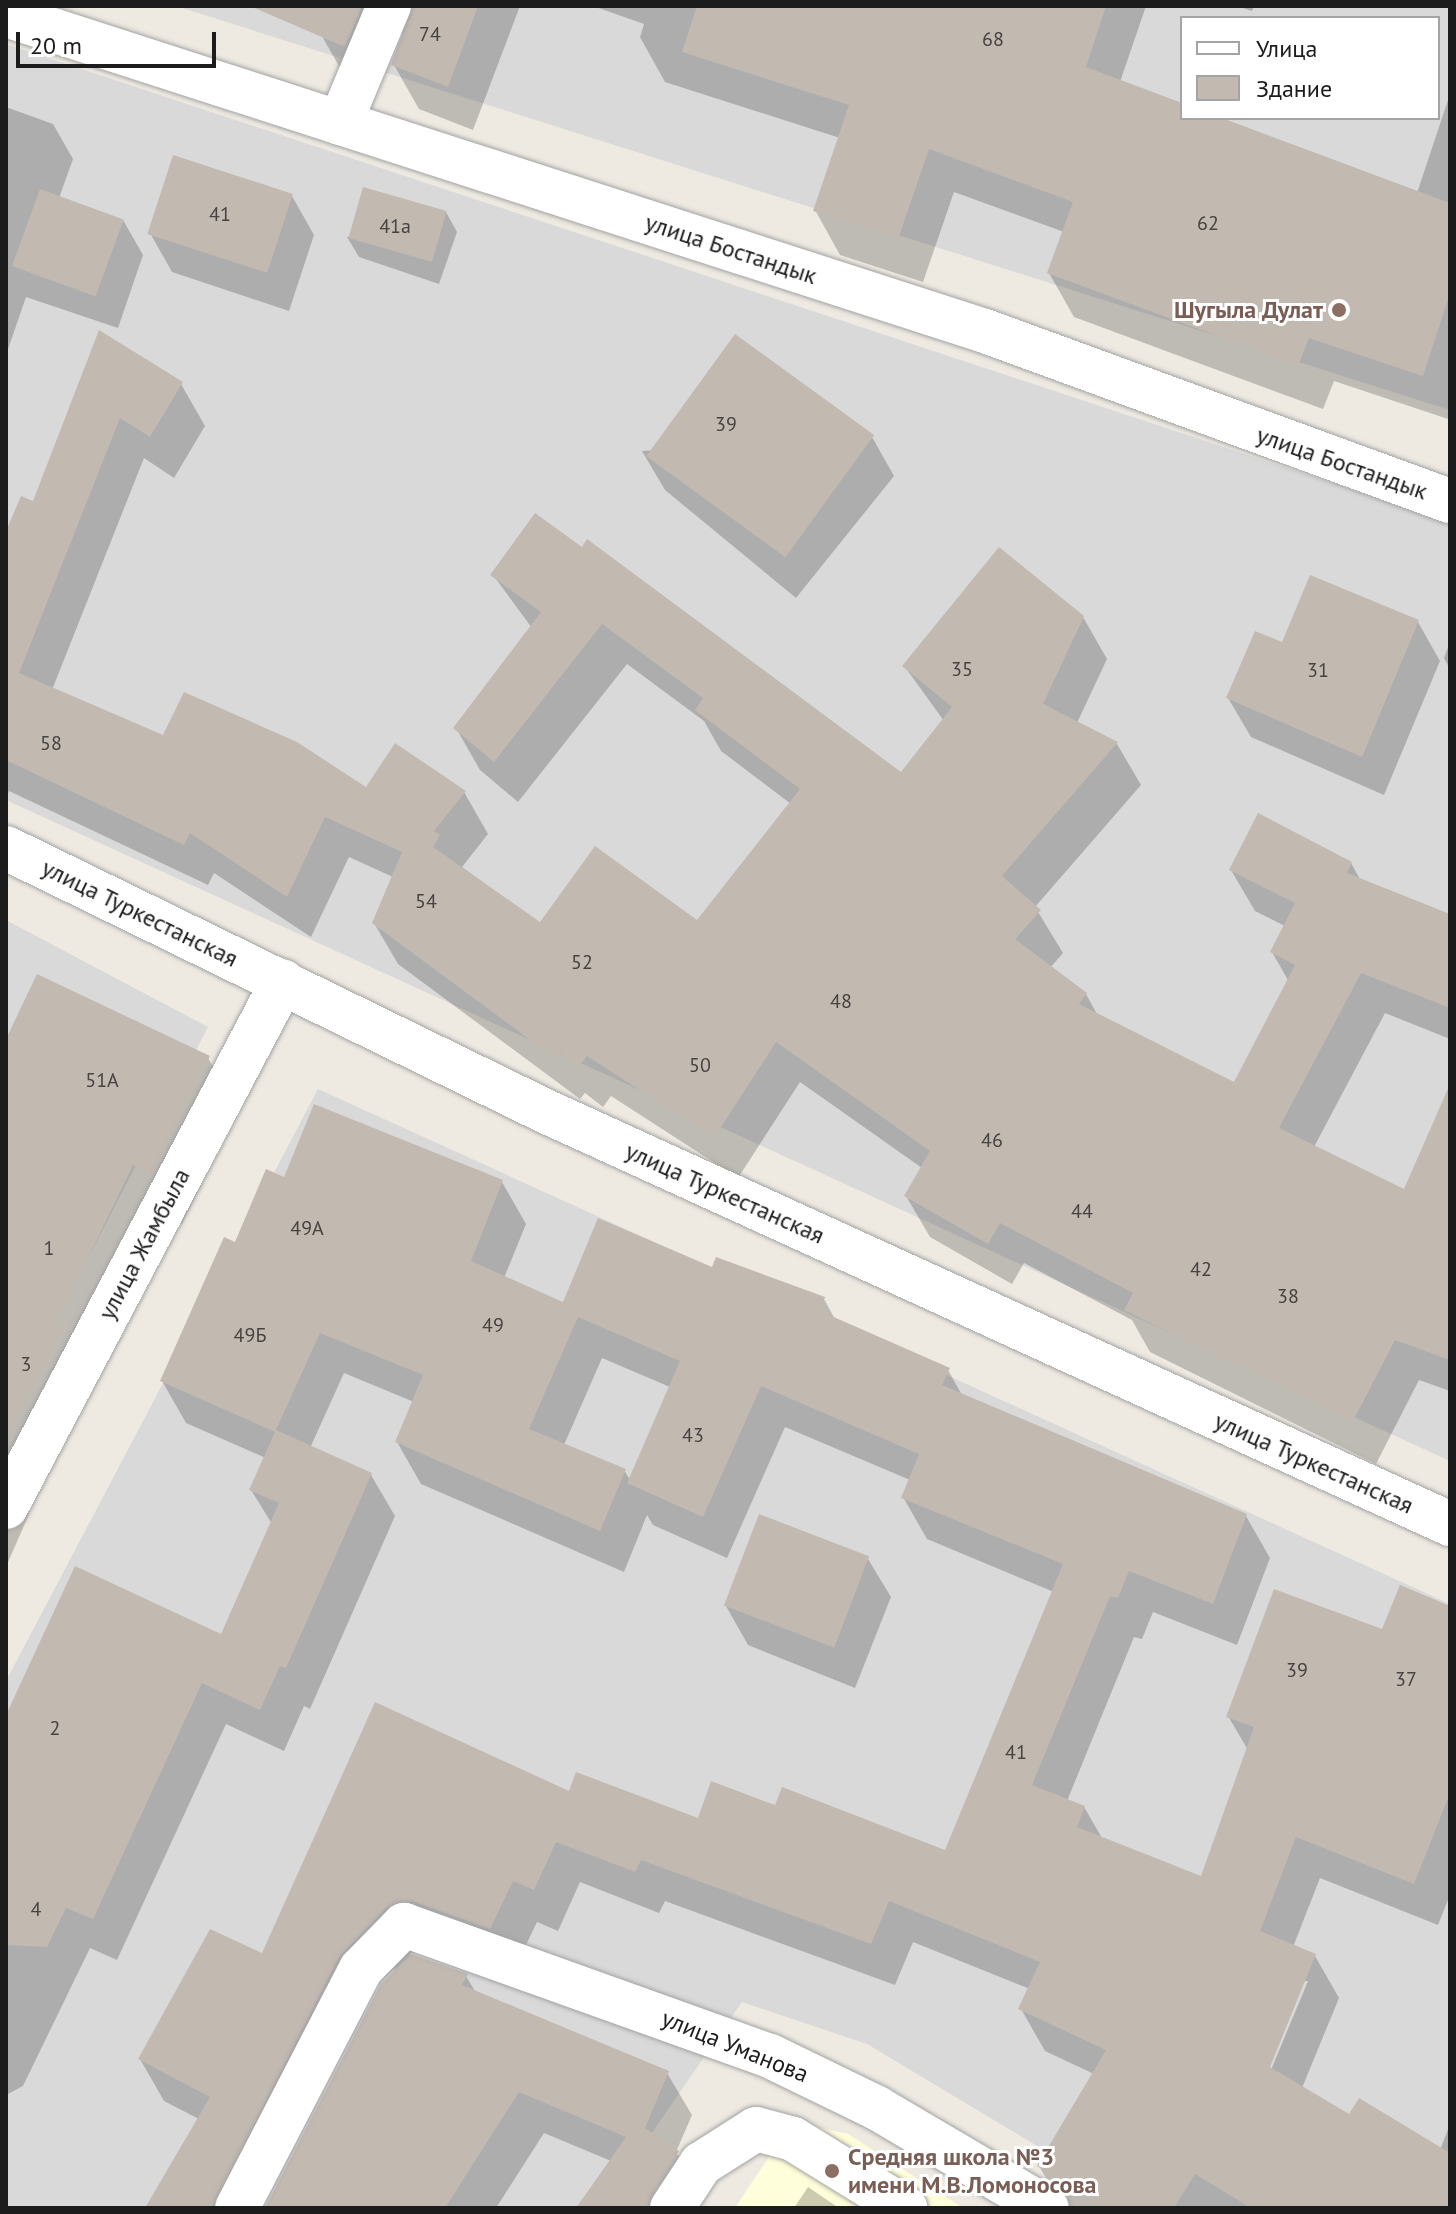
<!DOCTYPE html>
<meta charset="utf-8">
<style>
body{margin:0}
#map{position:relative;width:1456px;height:2214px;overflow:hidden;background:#eeeae2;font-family:"PT Sans",sans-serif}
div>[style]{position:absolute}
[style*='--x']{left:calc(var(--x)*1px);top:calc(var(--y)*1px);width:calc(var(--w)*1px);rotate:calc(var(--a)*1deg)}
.residential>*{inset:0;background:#dad9d9}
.education>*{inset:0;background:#fffeda}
.shadow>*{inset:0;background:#0003}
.building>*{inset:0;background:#c2b9b1;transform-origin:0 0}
.roads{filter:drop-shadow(0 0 2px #a3a3a3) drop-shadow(0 0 2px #a3a3a3)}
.street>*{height:44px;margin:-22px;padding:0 22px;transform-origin:22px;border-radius:22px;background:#fff}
.dots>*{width:22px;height:22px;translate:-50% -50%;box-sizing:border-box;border:4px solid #fff;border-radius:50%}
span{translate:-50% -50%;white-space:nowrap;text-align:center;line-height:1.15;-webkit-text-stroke:6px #fff;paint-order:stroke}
.number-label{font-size:20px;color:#464341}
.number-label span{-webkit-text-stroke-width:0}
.street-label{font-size:24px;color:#1c1c1c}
.education-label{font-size:24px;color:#785e54;font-weight:700}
.right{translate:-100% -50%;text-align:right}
.left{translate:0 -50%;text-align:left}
.frame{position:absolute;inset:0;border:8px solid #1c1c1c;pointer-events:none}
.legend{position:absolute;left:1180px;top:16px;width:260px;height:104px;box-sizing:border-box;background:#fff;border:2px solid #a4a4a4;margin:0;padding:10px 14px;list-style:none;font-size:24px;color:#1c1c1c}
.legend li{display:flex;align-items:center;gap:16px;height:40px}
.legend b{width:40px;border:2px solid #a4a4a4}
.scale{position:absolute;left:16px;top:32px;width:200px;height:36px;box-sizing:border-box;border:4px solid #1c1c1c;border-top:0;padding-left:10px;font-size:24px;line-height:28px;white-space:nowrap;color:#1c1c1c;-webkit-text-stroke:6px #fff;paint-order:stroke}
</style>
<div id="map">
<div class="residential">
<i style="clip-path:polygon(evenodd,176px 6px,1450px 6px,1450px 410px,176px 6px,1182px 18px,1438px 18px,1438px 118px,1182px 118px,1182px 18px)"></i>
<i style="clip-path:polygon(6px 44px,1450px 522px,1450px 1461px,6px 800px)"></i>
<i style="clip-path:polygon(6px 920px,208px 1027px,6px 1416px)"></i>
<i style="clip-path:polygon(318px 1089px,1450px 1604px,1450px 2208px,1141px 2208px,867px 2044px,742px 2002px,600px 2208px,6px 2208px,6px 1681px)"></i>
</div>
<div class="education">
<i style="clip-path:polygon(792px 2122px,848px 2134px,963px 2208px,735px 2208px)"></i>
</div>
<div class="shadow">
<i style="clip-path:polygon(338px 6px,520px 6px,473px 130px,419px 109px,394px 65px,407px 29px,348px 82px,323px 38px)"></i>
<i style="clip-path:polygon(593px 6px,1146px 6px,1120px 82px,1182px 105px,1182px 118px,1216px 118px,1417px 193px,1450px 94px,1448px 419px,1334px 381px,1323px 409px,1074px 317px,1049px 273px,1064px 232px,954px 192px,923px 282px,840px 255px,815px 210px,840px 138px,665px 82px,640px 37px,644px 24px)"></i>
<i style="clip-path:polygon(1237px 6px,1254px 6px,1252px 11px)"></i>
<i style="clip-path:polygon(6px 107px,53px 124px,73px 159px,59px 198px,123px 220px,143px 255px,118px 328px,26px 297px,6px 355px)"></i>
<i style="clip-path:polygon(292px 196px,314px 235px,289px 311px,172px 272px,150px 233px)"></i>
<i style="clip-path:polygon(446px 212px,457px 232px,439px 284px,359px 257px,347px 237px)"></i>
<i style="clip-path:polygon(100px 333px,181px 384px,205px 426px,174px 478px,144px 458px,52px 690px,164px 738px,366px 789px,464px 792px,488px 834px,462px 867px,540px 924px,697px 923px,791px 804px,721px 751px,704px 721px,627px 664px,518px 802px,480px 770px,456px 728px,532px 628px,493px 575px,535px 516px,902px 775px,944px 721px,905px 667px,1083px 617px,1107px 659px,1077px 723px,1117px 744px,1141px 785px,1035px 907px,1063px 953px,1050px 968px,1086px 994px,1098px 1016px,1235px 1084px,1289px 982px,1272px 952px,1285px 926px,1255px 911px,1231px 870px,1351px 863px,1361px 881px,1450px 917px,1450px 1039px,1385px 1013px,1314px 1147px,1405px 1192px,1450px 1094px,1450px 1391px,1419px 1380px,1376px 1464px,1150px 1352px,1132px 1320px,1024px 1263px,1012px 1284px,930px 1237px,906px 1196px,922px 1168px,800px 1082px,738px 1178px,611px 1096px,603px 1107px,585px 1093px,580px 1099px,398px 964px,374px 923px,393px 877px,349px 857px,311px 937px,214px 873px,208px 885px,9px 791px,6px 799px,6px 536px,34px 504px)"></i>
<i style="clip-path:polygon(872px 437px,894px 476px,796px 598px,665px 490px,642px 451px)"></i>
<i style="clip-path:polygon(1418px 622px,1440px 661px,1384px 795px,1251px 737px,1228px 698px,1283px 644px)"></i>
<i style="clip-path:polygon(1450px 642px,1450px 669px,1444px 658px)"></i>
<i style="clip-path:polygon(6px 1043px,208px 1058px,238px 1109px,182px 1224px,162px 1214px,25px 1507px,29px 1514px,6px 1567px)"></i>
<i style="clip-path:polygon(evenodd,285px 1180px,502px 1182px,526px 1224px,504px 1278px,564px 1304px,714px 1270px,824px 1299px,836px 1321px,948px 1370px,963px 1397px,1246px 1516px,1270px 1558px,1237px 1645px,1153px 1612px,1142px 1639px,1134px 1637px,1067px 1801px,1084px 1807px,1102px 1838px,1202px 1878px,1248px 1750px,1228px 1716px,1384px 1632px,1450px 1606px,1450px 1895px,1438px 1925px,1320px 1878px,1293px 1947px,1315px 1956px,1339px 1998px,1302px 2088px,1350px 2116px,1440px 2150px,1450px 2124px,1450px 2208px,1063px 2208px,1039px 2166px,1094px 2074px,1045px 2051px,1021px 2009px,1030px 1989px,913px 1942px,895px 1985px,665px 1901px,659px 1913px,580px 1882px,558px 1931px,537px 1922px,514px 1970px,424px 1942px,409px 1955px,466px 1976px,476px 1993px,667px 2073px,692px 2115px,676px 2152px,702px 2195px,694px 2208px,578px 2208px,611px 2161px,544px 2133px,496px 2208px,267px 2208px,396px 1967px,367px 1994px,257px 2208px,147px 2208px,199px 2119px,164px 2101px,140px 2059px,263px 1955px,570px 1793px,699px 1820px,776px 1808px,947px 1853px,1054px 1592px,927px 1539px,903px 1497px,910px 1480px,785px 1427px,727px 1558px,653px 1525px,647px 1515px,624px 1572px,421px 1484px,397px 1442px,414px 1402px,344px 1373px,310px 1448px,371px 1475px,395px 1516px,310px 1709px,304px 1706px,284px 1751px,226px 1724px,117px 1960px,90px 1948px,23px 2086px,6px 2095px,6px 1720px,222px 1636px,272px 1524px,251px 1490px,266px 1458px,186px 1423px,162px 1381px,236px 1244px,285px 1180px,602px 1358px,670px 1387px,630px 1480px,624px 1470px,564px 1445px,602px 1358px,285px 1180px,1303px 1981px,1308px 1981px,1268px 2077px,1264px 2075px,1303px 1981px)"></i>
<i style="clip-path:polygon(868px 1559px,891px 1597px,855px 1688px,748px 1645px,726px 1606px)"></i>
<i style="clip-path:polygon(808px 2187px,839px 2208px,794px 2208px)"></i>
</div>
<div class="building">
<i style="clip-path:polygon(250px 6px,362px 6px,345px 47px)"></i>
<i style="clip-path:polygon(413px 6px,478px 6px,448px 87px,391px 65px)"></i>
<i style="clip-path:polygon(697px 6px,1106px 6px,1086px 67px,1182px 103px,1182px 118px,1222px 118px,1450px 203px,1450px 293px,1423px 376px,1309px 338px,1298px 366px,1047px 273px,1073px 202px,929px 149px,898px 239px,813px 211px,849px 105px,682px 52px)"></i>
<i style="left:173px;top:155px;width:126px;height:83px;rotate:18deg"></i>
<i style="left:363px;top:187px;width:87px;height:53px;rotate:16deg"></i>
<i style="left:40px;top:189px;width:89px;height:82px;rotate:20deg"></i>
<i style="clip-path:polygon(99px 330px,183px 382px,150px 437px,120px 418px,19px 673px,163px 735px,184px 692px,297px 742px,366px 787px,395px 743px,466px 791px,434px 831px,440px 835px,433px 847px,540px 922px,595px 846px,697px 920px,800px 789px,695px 710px,703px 698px,602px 624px,494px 762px,453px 728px,541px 612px,490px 575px,535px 513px,582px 547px,587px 539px,901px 772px,952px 707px,902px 666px,999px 547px,1084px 616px,1043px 704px,1118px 742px,1002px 876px,1041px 910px,1015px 939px,1087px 993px,1079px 1004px,1234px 1082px,1295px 965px,1270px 952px,1295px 903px,1229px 870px,1258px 813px,1352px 862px,1347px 873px,1450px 914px,1450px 1008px,1361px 973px,1279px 1128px,1404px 1189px,1450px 1084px,1450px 1360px,1395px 1340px,1352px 1423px,1124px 1310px,1133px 1293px,1000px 1223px,988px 1244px,904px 1196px,930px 1151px,776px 1042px,714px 1138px,587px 1056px,579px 1066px,560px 1053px,556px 1059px,372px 923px,402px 852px,325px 817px,287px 897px,190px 833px,184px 845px,6px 760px,6px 531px,21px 496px,33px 501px)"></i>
<i style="left:735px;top:334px;width:172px;height:151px;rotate:36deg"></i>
<i style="clip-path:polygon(1310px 575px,1419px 620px,1362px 757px,1226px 698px,1255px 631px,1282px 642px)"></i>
<i style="clip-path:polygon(37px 974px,210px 1056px,153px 1174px,133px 1165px,57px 1322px,65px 1327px,6px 1438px,6px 1039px)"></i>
<i style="clip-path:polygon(314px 1104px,503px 1180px,471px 1261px,563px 1302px,598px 1218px,712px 1267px,716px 1257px,825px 1297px,820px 1311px,950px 1368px,942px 1385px,1247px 1514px,1213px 1604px,1129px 1571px,1118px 1598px,1110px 1596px,1032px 1785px,1085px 1806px,1077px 1827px,1201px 1876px,1254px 1727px,1226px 1717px,1274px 1589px,1382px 1629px,1400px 1585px,1450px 1606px,1450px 1793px,1414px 1884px,1296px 1837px,1260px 1931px,1316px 1954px,1270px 2067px,1349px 2114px,1359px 2098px,1450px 2153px,1450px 2208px,1251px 2208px,1195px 2174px,1174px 2208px,1106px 2208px,1037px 2166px,1106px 2050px,1018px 2009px,1040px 1962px,889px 1901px,871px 1944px,641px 1860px,635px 1872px,556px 1842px,534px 1890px,513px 1881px,490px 1929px,412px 1901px,386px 1908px,339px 1957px,212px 2208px,145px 2208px,210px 2097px,138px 2059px,210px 1929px,262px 1953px,375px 1702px,569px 1791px,576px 1772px,698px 1818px,711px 1781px,775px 1805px,782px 1787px,945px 1850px,1063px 1564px,901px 1498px,919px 1454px,761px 1386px,703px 1517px,627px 1483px,680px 1361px,578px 1317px,529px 1429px,626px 1469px,600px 1531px,395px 1442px,423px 1375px,320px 1333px,276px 1430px,372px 1473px,286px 1668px,280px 1666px,260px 1710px,202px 1683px,93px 1919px,66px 1908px,47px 1947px,6px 1945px,6px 1715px,75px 1566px,221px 1634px,279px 1503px,249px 1490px,275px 1432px,160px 1381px,224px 1237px,235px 1242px,266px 1169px,284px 1177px)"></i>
<i style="left:759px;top:1514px;width:118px;height:98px;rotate:21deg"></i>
<i style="clip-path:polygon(411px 1954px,468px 1974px,462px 1985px,669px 2071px,645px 2128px,679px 2151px,643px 2208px,576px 2208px,626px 2137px,519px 2092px,445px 2208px,265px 2208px,381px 1984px)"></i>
</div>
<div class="roads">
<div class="street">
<i style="--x:6;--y:15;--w:1029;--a:17.89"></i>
<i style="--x:985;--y:331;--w:495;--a:20.1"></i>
<i style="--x:340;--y:123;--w:127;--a:-67.3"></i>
<i style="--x:6;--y:848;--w:600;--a:26.01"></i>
<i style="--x:545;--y:1111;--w:995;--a:24.53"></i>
<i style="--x:6;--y:1507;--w:594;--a:-62.23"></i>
<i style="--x:237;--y:2208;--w:269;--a:-62.6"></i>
<i style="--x:361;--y:1969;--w:62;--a:-45.7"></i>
<i style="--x:404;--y:1925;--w:389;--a:19.7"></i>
<i style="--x:770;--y:2056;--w:119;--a:25.9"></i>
<i style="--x:877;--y:2108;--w:197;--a:30.5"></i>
<i style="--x:672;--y:2208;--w:53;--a:-56.6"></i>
<i style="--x:701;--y:2164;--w:65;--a:-32.5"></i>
<i style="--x:756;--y:2129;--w:38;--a:15"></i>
<i style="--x:793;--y:2139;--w:132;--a:31.6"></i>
</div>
</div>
<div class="dots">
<i style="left:1339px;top:310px;background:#8d6e63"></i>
<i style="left:832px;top:2171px;background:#8d6e63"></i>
</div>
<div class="number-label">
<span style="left:430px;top:34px">74</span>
<span style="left:993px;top:39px">68</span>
<span style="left:220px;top:214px">41</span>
<span style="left:1208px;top:223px">62</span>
<span style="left:395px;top:226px">41а</span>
<span style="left:726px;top:424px">39</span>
<span style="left:962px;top:669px">35</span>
<span style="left:1318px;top:670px">31</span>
<span style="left:51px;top:743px">58</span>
<span style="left:426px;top:901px">54</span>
<span style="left:582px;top:962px">52</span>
<span style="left:841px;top:1001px">48</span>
<span style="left:700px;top:1065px">50</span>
<span style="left:102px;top:1080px">51А</span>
<span style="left:992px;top:1140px">46</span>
<span style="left:1082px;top:1211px">44</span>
<span style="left:307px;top:1228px">49А</span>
<span style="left:49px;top:1248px">1</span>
<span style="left:1201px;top:1269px">42</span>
<span style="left:1288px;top:1296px">38</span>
<span style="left:493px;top:1325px">49</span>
<span style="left:250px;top:1335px">49Б</span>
<span style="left:26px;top:1364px">3</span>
<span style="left:693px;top:1435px">43</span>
<span style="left:1297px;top:1670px">39</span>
<span style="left:1406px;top:1679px">37</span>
<span style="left:55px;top:1728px">2</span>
<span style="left:1016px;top:1752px">41</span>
<span style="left:36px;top:1909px">4</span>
</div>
<div class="street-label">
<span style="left:731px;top:249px;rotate:18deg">улица Бостандык</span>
<span style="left:1342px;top:463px;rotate:19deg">улица Бостандык</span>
<span style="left:140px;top:913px;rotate:26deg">улица Туркестанская</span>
<span style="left:725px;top:1193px;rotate:24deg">улица Туркестанская</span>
<span style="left:144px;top:1244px;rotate:-62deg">улица Жамбыла</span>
<span style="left:1314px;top:1463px;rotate:24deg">улица Туркестанская</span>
<span style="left:735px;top:2046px;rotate:22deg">улица Уманова</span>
</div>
<div class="education-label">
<span class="right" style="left:1323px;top:310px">Шугыла Дулат</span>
<span class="left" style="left:848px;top:2171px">Средняя школа №3<br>имени М.В.Ломоносова</span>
</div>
<div class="frame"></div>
<ul class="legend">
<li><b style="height:10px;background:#fff"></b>Улица</li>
<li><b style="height:22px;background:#c2b9b1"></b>Здание</li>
</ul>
<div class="scale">20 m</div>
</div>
